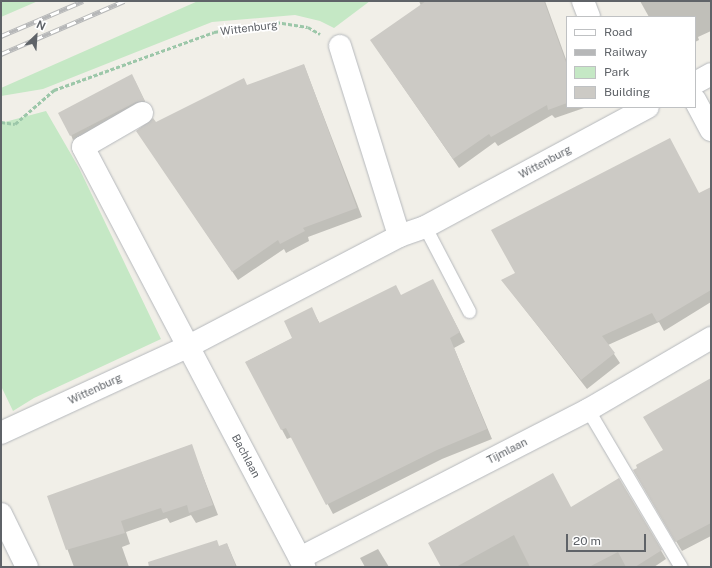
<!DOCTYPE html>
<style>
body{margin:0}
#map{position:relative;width:712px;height:568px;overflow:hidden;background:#f1efe8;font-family:"Public Sans",sans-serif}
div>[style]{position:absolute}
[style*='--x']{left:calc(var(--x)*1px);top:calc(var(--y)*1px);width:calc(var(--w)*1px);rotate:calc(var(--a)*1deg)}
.green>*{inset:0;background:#c5e8c5}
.shadow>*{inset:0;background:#0003}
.building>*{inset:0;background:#cccac5}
.path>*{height:2.5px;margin-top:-1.25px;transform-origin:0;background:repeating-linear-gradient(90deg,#9cc7a9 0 4px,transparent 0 6px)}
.roads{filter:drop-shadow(0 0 1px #b5b8bc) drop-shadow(0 0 1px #b5b8bc)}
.service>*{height:13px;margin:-6.5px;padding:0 6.5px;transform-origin:6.5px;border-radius:6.5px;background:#fff}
.minor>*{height:22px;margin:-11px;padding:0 11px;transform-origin:11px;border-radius:11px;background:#fff}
.rail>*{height:4.5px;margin-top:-2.25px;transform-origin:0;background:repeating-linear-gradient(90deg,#fff 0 9px,#b6b7b8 0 18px);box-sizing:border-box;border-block:1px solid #b6b7b8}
span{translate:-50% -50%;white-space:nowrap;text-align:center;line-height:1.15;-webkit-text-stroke:3.5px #fff;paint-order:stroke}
.street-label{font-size:11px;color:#5f6368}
.frame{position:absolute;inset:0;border:2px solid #5f6368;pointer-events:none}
.legend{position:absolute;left:566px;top:16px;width:130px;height:92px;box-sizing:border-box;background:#fff;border:1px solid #bfc1c3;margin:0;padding:5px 7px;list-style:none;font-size:12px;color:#5f6368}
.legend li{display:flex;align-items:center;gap:8px;height:20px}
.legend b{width:20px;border:1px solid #bfc1c3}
.north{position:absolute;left:16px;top:16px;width:40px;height:40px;-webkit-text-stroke:3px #fff;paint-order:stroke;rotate:25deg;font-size:11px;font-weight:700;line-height:16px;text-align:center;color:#5f6368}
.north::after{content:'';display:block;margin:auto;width:14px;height:18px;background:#5f6368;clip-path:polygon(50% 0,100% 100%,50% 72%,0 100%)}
.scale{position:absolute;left:566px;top:534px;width:80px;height:18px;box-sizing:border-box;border:2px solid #5f6368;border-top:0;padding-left:5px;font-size:12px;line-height:14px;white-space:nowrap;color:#5f6368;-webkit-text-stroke:3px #fff;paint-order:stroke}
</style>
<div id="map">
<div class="green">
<i style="clip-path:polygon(1px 1px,38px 1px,1px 17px)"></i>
<i style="clip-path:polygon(198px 1px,370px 1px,334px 28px,320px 21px,295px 15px,212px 22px,43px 89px,1px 96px,1px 88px)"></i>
<i style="clip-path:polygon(46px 111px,79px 168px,161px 339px,34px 398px,13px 411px,1px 386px,1px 123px)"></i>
</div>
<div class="shadow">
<i style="clip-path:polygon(419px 1px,545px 1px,567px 62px,567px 107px,584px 108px,555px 118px,552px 115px,498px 146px,495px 142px,459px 168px,377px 49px,421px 6px)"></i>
<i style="clip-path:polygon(640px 1px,711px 1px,711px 31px,698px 37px,699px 40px,695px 42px,695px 17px,649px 17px)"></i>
<i style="clip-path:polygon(304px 65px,362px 217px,308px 237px,309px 241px,286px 253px,284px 249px,238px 280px,143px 140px,155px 123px)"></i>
<i style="clip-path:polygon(135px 81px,147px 106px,139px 107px,73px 140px,71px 135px)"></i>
<i style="clip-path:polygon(711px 215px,711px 302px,664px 331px,659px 322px,608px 345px,620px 363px,587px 389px,502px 280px)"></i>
<i style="clip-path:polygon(438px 290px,465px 342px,454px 348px,492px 439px,442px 459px,333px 514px,292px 437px,287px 439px,246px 362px,293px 338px,311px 308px,320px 324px,401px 296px)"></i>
<i style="clip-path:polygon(711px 379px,711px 536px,682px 551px,634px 471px,664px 450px)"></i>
<i style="clip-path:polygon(191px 445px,218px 515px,196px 523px,191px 515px,170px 523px,167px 518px,126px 532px,130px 544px,122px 547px,129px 567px,74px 567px,48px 497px)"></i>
<i style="clip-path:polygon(619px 480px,666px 559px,654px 567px,442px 567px,571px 508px)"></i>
<i style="clip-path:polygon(227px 544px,237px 567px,166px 567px,219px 547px)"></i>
<i style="clip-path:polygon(378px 549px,389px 567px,365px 567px,360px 558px)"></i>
</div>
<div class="building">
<i style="clip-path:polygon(426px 1px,544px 1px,567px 65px,567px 103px,548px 110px,547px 105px,491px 137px,489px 134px,453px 159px,370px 40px)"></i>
<i style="clip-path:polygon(304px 64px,357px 208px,303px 228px,305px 231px,280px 244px,278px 240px,232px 272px,136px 131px,153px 118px,156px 122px,244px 78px,247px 85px)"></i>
<i style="clip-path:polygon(132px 74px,145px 101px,136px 102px,70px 136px,58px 113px)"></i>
<i style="clip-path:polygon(670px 138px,699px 193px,711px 187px,711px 290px,657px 322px,652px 313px,602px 336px,615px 353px,581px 380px,501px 280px,515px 273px,491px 230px)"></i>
<i style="clip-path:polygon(433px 279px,460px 332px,450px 338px,487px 429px,437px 450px,326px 505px,286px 428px,281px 430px,245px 362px,292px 338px,284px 321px,312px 307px,319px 323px,396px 285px,401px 295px)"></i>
<i style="clip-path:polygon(711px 378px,711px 523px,675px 542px,633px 470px,637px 468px,636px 465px,663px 450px,643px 417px)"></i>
<i style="clip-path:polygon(192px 444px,213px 505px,189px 513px,187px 505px,163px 513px,161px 508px,121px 521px,125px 533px,66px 550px,47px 496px)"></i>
<i style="clip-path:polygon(553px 473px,571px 507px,619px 478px,662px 550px,635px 567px,626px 567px,618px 552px,589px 567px,530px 567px,514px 535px,456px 567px,441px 567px,428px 543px)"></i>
<i style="clip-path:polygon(217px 540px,219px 546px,227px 543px,236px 567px,149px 567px,148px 562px)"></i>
</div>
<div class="path">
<i style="--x:1;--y:122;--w:14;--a:8"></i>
<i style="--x:15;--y:124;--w:52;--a:-41.1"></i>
<i style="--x:54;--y:90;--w:170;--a:-19.9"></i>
<i style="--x:214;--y:32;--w:63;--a:-9.2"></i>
<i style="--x:276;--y:22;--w:32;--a:9"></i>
<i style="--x:308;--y:27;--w:14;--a:30"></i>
</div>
<div class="roads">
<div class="service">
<i style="--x:425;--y:227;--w:95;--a:62.4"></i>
<i style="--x:588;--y:410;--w:182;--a:59.4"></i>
</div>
<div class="minor">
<i style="--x:583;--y:1;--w:17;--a:69"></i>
<i style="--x:340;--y:46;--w:199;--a:72.7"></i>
<i style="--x:695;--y:83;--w:18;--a:-29"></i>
<i style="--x:695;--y:100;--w:34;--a:62"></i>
<i style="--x:142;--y:113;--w:68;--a:150"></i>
<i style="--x:83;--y:147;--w:475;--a:62.2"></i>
<i style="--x:1;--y:433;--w:207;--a:-24.8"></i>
<i style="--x:189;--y:346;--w:237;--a:-27.6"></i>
<i style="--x:399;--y:236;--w:28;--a:-19"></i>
<i style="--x:425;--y:227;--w:253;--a:-28.3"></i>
<i style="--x:1;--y:514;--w:59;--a:63.9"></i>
<i style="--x:300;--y:558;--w:324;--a:-27.2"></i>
<i style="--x:588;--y:410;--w:143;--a:-30.3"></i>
</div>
</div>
<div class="rail">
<i style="--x:1;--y:36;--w:89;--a:-23.1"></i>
<i style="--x:1;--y:54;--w:134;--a:-23.3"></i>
</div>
<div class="street-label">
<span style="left:249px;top:28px;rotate:-7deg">Wittenburg</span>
<span style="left:545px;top:162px;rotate:-28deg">Wittenburg</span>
<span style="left:95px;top:389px;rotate:-25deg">Wittenburg</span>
<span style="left:507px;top:451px;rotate:-27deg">Tijmlaan</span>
<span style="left:246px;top:456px;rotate:62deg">Bachlaan</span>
</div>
<div class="frame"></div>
<ul class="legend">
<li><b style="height:5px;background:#fff"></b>Road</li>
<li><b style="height:5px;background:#b6b7b8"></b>Railway</li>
<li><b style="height:11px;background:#c5e8c5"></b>Park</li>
<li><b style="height:11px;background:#cccac5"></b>Building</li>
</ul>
<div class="north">N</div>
<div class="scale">20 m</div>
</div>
